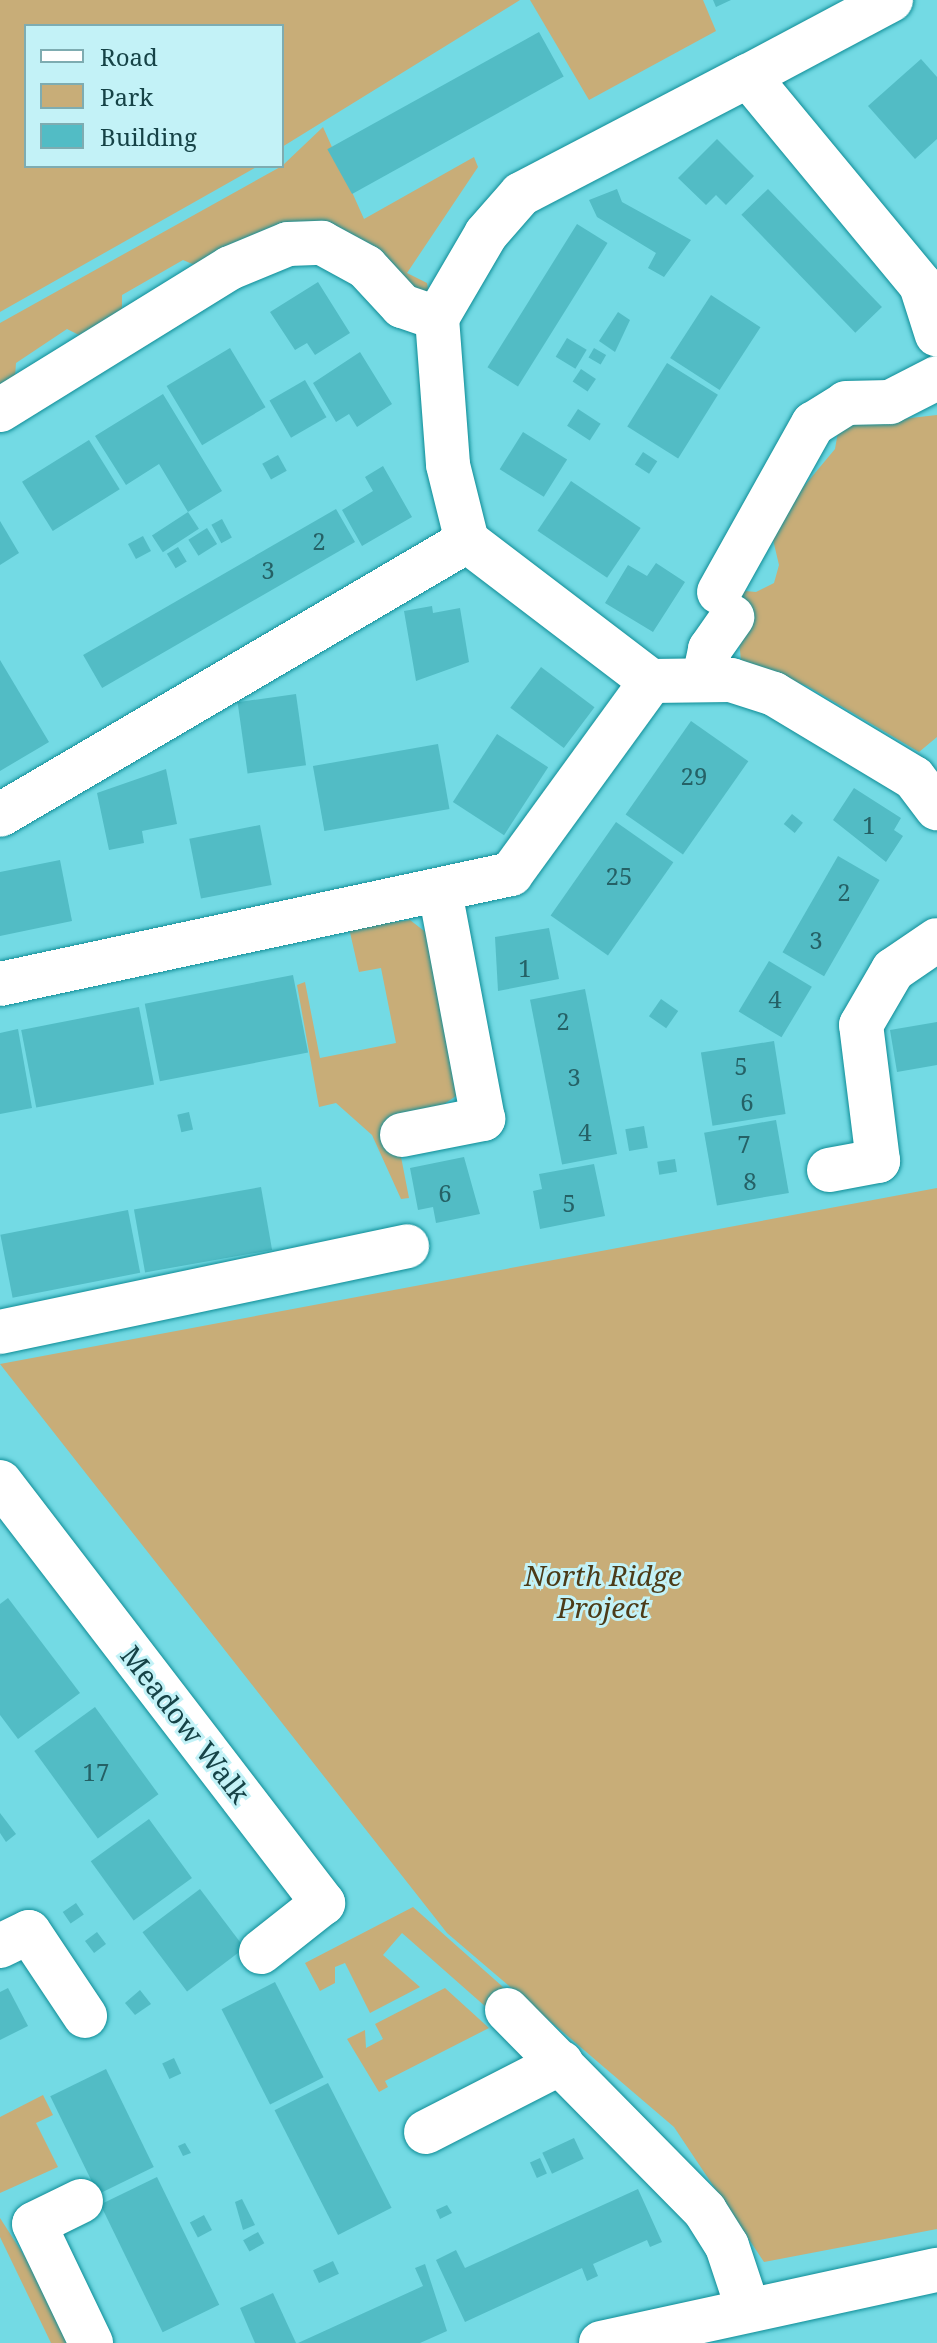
<!DOCTYPE html>
<style>
body{margin:0}
#map{position:relative;width:937px;height:2343px;overflow:hidden;background:#73dae4;font-family:"Noto Serif",serif}
div>[style]{position:absolute}
[style*='--x']{left:calc(var(--x)*1px);top:calc(var(--y)*1px);width:calc(var(--w)*1px);rotate:calc(var(--a)*1deg)}
.green>*{inset:0;background:#c8ad78}
.building>*{inset:0;background:#52bcc5;transform-origin:0 0}
.roads{filter:drop-shadow(0 0 2px #0e8c96) drop-shadow(0 0 2px #0e8c96)}
.minor>*{height:44px;margin:-22px;padding:0 22px;transform-origin:22px;border-radius:22px;background:#fff}
span{translate:-50% -50%;white-space:nowrap;text-align:center;line-height:1.15;-webkit-text-stroke:6px #c3f2f7;paint-order:stroke}
.number-label{font-size:24px;color:#256166}
.number-label span{-webkit-text-stroke-width:0}
.park-label{font-size:28px;color:#4c3b18;font-style:italic}
.street-label{font-size:28px;color:#164347}
.legend{position:absolute;left:24px;top:24px;width:260px;height:144px;box-sizing:border-box;background:#c3f2f7;border:2px solid #7eacb1;margin:0;padding:10px 14px;list-style:none;font-size:24px;color:#164347}
.legend li{display:flex;align-items:center;gap:16px;height:40px}
.legend b{width:40px;border:2px solid #7eacb1}
</style>
<div id="map">
<div class="green">
<i style="clip-path:polygon(0 0,520px 0,282px 147px,282px 26px,26px 26px,26px 166px,258px 166px,0 312px)"></i>
<i style="clip-path:polygon(530px 0,703px 0,716px 31px,589px 100px)"></i>
<i style="clip-path:polygon(323px 127px,364px 219px,474px 157px,478px 167px,407px 273px,427px 283px,429px 293px,416px 295px,376px 257px,197px 266px,183px 260px,122px 295px,122px 310px,79px 335px,67px 329px,16px 363px,15px 377px,0 391px,0 323px,282px 166px)"></i>
<i style="clip-path:polygon(937px 415px,937px 737px,919px 752px,807px 686px,741px 662px,735px 590px,756px 592px,774px 583px,779px 565px,770px 527px,835px 449px,839px 426px)"></i>
<i style="clip-path:polygon(410px 920px,428px 934px,456px 1096px,397px 1136px,409px 1198px,401px 1199px,372px 1135px,336px 1103px,319px 1107px,297px 985px,305px 982px,320px 1058px,396px 1043px,381px 968px,359px 972px,349px 928px)"></i>
<i style="clip-path:polygon(937px 1188px,937px 2229px,764px 2262px,674px 2127px,447px 1933px,0 1364px)"></i>
<i style="clip-path:polygon(413px 1907px,513px 1996px,495px 2015px,402px 1933px,383px 1955px,420px 1987px,370px 2013px,345px 1963px,335px 1967px,335px 1983px,320px 1991px,305px 1963px)"></i>
<i style="clip-path:polygon(445px 1988px,489px 2028px,385px 2081px,388px 2087px,379px 2092px,347px 2039px,365px 2030px,366px 2048px,383px 2039px,375px 2024px)"></i>
<i style="clip-path:polygon(43px 2095px,53px 2115px,36px 2123px,58px 2167px,0 2193px,0 2117px)"></i>
<i style="clip-path:polygon(0 2218px,27px 2260px,68px 2343px,51px 2343px,0 2237px)"></i>
</div>
<div class="building">
<i style="clip-path:polygon(713px 0,731px 0,716px 7px)"></i>
<i style="left:539px;top:32px;width:51px;height:242px;rotate:61deg"></i>
<i style="clip-path:polygon(921px 59px,937px 77px,937px 139px,915px 159px,868px 106px)"></i>
<i style="clip-path:polygon(717px 139px,754px 176px,726px 205px,716px 195px,706px 205px,678px 178px)"></i>
<i style="clip-path:polygon(617px 189px,622px 202px,691px 240px,664px 277px,648px 268px,656px 253px,597px 217px,589px 200px)"></i>
<i style="left:768px;top:189px;width:164px;height:37px;rotate:46deg"></i>
<i style="left:577px;top:224px;width:36px;height:169px;rotate:32deg"></i>
<i style="clip-path:polygon(318px 282px,350px 333px,315px 355px,307px 343px,295px 350px,270px 312px)"></i>
<i style="left:711px;top:295px;width:59px;height:75px;rotate:33deg"></i>
<i style="clip-path:polygon(618px 312px,630px 320px,615px 352px,599px 341px)"></i>
<i style="left:567px;top:338px;width:23px;height:22px;rotate:31deg"></i>
<i style="left:230px;top:348px;width:69px;height:74px;rotate:59deg"></i>
<i style="left:594px;top:348px;width:14px;height:11px;rotate:30deg"></i>
<i style="clip-path:polygon(360px 352px,392px 404px,357px 427px,349px 414px,336px 422px,313px 383px)"></i>
<i style="left:667px;top:363px;width:60px;height:75px;rotate:32deg"></i>
<i style="left:581px;top:369px;width:18px;height:15px;rotate:34deg"></i>
<i style="left:305px;top:380px;width:43px;height:41px;rotate:60deg"></i>
<i style="clip-path:polygon(163px 394px,222px 491px,188px 512px,159px 464px,126px 485px,95px 436px)"></i>
<i style="left:578px;top:409px;width:27px;height:20px;rotate:33deg"></i>
<i style="left:523px;top:432px;width:52px;height:44px;rotate:32deg"></i>
<i style="left:89px;top:440px;width:58px;height:79px;rotate:58deg"></i>
<i style="left:643px;top:452px;width:17px;height:15px;rotate:33deg"></i>
<i style="left:278px;top:455px;width:18px;height:18px;rotate:61deg"></i>
<i style="clip-path:polygon(383px 466px,412px 517px,362px 546px,342px 510px,373px 491px,365px 477px)"></i>
<i style="left:571px;top:481px;width:84px;height:60px;rotate:34deg"></i>
<i style="left:336px;top:509px;width:38px;height:292px;rotate:60deg"></i>
<i style="left:188px;top:512px;width:20px;height:43px;rotate:57deg"></i>
<i style="left:222px;top:519px;width:21px;height:12px;rotate:62deg"></i>
<i style="clip-path:polygon(0 521px,19px 553px,0 565px)"></i>
<i style="left:207px;top:528px;width:19px;height:22px;rotate:58deg"></i>
<i style="left:143px;top:536px;width:17px;height:17px;rotate:62deg"></i>
<i style="left:178px;top:547px;width:17px;height:13px;rotate:59deg"></i>
<i style="clip-path:polygon(656px 563px,685px 582px,653px 632px,605px 603px,628px 565px,647px 576px)"></i>
<i style="clip-path:polygon(432px 606px,433px 613px,460px 608px,469px 662px,416px 681px,404px 611px)"></i>
<i style="clip-path:polygon(0 660px,49px 742px,0 771px)"></i>
<i style="left:541px;top:667px;width:67px;height:51px;rotate:37deg"></i>
<i style="left:296px;top:694px;width:72px;height:59px;rotate:82deg"></i>
<i style="left:691px;top:721px;width:70px;height:114px;rotate:35deg"></i>
<i style="left:497px;top:734px;width:61px;height:81px;rotate:33deg"></i>
<i style="left:438px;top:744px;width:66px;height:127px;rotate:80deg"></i>
<i style="clip-path:polygon(166px 769px,177px 824px,142px 831px,144px 843px,109px 850px,97px 793px)"></i>
<i style="clip-path:polygon(854px 788px,901px 818px,894px 830px,903px 836px,886px 862px,833px 820px)"></i>
<i style="left:792px;top:814px;width:14px;height:13px;rotate:39deg"></i>
<i style="left:616px;top:822px;width:70px;height:114px;rotate:35deg"></i>
<i style="left:260px;top:825px;width:61px;height:72px;rotate:79deg"></i>
<i style="left:838px;top:856px;width:48px;height:111px;rotate:30deg"></i>
<i style="clip-path:polygon(60px 860px,72px 921px,0 936px,0 872px)"></i>
<i style="clip-path:polygon(549px 928px,559px 979px,498px 991px,495px 937px)"></i>
<i style="left:769px;top:961px;width:50px;height:59px;rotate:31deg"></i>
<i style="left:293px;top:975px;width:79px;height:151px;rotate:79deg"></i>
<i style="left:585px;top:989px;width:168px;height:56px;rotate:79deg"></i>
<i style="left:661px;top:999px;width:21px;height:21px;rotate:35deg"></i>
<i style="left:139px;top:1007px;width:79px;height:120px;rotate:79deg"></i>
<i style="clip-path:polygon(937px 1022px,937px 1065px,897px 1072px,890px 1030px)"></i>
<i style="clip-path:polygon(18px 1029px,32px 1108px,0 1114px,0 1033px)"></i>
<i style="left:774px;top:1041px;width:74px;height:74px;rotate:81deg"></i>
<i style="left:189px;top:1112px;width:18px;height:12px;rotate:77deg"></i>
<i style="left:776px;top:1120px;width:74px;height:73px;rotate:80deg"></i>
<i style="left:644px;top:1126px;width:22px;height:19px;rotate:80deg"></i>
<i style="clip-path:polygon(464px 1157px,480px 1214px,436px 1223px,433px 1207px,418px 1210px,410px 1168px)"></i>
<i style="left:675px;top:1159px;width:13px;height:18px;rotate:81deg"></i>
<i style="clip-path:polygon(594px 1164px,605px 1216px,540px 1229px,533px 1191px,542px 1189px,539px 1174px)"></i>
<i style="left:261px;top:1187px;width:64px;height:129px;rotate:80deg"></i>
<i style="left:128px;top:1210px;width:64px;height:130px;rotate:79deg"></i>
<i style="clip-path:polygon(8px 1598px,80px 1693px,18px 1739px,0 1715px,0 1604px)"></i>
<i style="left:95px;top:1707px;width:108px;height:75px;rotate:54deg"></i>
<i style="clip-path:polygon(0 1813px,16px 1834px,6px 1842px,0 1833px)"></i>
<i style="left:149px;top:1819px;width:73px;height:72px;rotate:54deg"></i>
<i style="left:200px;top:1889px;width:74px;height:72px;rotate:53deg"></i>
<i style="left:76px;top:1903px;width:14px;height:16px;rotate:56deg"></i>
<i style="left:97px;top:1932px;width:15px;height:15px;rotate:53deg"></i>
<i style="left:275px;top:1982px;width:107px;height:60px;rotate:63deg"></i>
<i style="clip-path:polygon(8px 1988px,28px 2026px,0 2040px,0 1992px)"></i>
<i style="clip-path:polygon(140px 1990px,151px 2004px,135px 2015px,125px 2003px)"></i>
<i style="left:174px;top:2058px;width:17px;height:13px;rotate:65deg"></i>
<i style="left:106px;top:2069px;width:109px;height:62px;rotate:64deg"></i>
<i style="left:328px;top:2083px;width:140px;height:60px;rotate:63deg"></i>
<i style="left:574px;top:2138px;width:23px;height:35px;rotate:65deg"></i>
<i style="clip-path:polygon(185px 2143px,191px 2153px,183px 2156px,178px 2146px)"></i>
<i style="left:540px;top:2158px;width:17px;height:11px;rotate:66deg"></i>
<i style="left:157px;top:2177px;width:142px;height:63px;rotate:64deg"></i>
<i style="clip-path:polygon(638px 2189px,662px 2242px,650px 2247px,647px 2240px,593px 2264px,598px 2276px,587px 2281px,582px 2268px,465px 2322px,436px 2260px,456px 2250px,465px 2268px)"></i>
<i style="clip-path:polygon(242px 2199px,255px 2225px,243px 2230px,235px 2202px)"></i>
<i style="clip-path:polygon(447px 2205px,452px 2213px,440px 2219px,436px 2210px)"></i>
<i style="left:204px;top:2215px;width:17px;height:16px;rotate:62deg"></i>
<i style="left:258px;top:2232px;width:13px;height:17px;rotate:61deg"></i>
<i style="left:333px;top:2261px;width:14px;height:22px;rotate:65deg"></i>
<i style="clip-path:polygon(425px 2264px,447px 2331px,420px 2343px,298px 2343px,423px 2286px,415px 2268px)"></i>
<i style="clip-path:polygon(273px 2293px,296px 2343px,255px 2343px,240px 2308px)"></i>
</div>
<div class="roads">
<div class="minor">
<i style="--x:748;--y:76;--w:162;--a:-28"></i>
<i style="--x:437;--y:318;--w:97;--a:-59.7"></i>
<i style="--x:486;--y:234;--w:53;--a:-48.8"></i>
<i style="--x:521;--y:194;--w:256;--a:-27.5"></i>
<i style="--x:748;--y:76;--w:271;--a:50.4"></i>
<i style="--x:921;--y:285;--w:52;--a:72.3"></i>
<i style="--x:0;--y:410;--w:270;--a:-31.7"></i>
<i style="--x:230;--y:268;--w:63;--a:-22.5"></i>
<i style="--x:288;--y:244;--w:34;--a:-2"></i>
<i style="--x:322;--y:243;--w:50;--a:28.6"></i>
<i style="--x:366;--y:267;--w:53;--a:47.3"></i>
<i style="--x:402;--y:306;--w:37;--a:19"></i>
<i style="--x:437;--y:318;--w:147;--a:85.7"></i>
<i style="--x:448;--y:465;--w:78;--a:76"></i>
<i style="--x:467;--y:541;--w:541;--a:149.6"></i>
<i style="--x:467;--y:541;--w:231;--a:37.3"></i>
<i style="--x:651;--y:681;--w:80;--a:-0.7"></i>
<i style="--x:731;--y:680;--w:45;--a:18"></i>
<i style="--x:774;--y:694;--w:163;--a:31"></i>
<i style="--x:914;--y:778;--w:38;--a:53"></i>
<i style="--x:719;--y:592;--w:193;--a:-60.8"></i>
<i style="--x:813;--y:424;--w:39;--a:-32"></i>
<i style="--x:846;--y:403;--w:44;--a:-1.3"></i>
<i style="--x:890;--y:402;--w:53;--a:-27.1"></i>
<i style="--x:704;--y:678;--w:30;--a:-78"></i>
<i style="--x:710;--y:649;--w:39;--a:-55"></i>
<i style="--x:0;--y:984;--w:523;--a:-12.15"></i>
<i style="--x:511;--y:874;--w:238;--a:-54"></i>
<i style="--x:402;--y:1135;--w:83;--a:-11.2"></i>
<i style="--x:483;--y:1119;--w:231;--a:-100.7"></i>
<i style="--x:829;--y:1170;--w:50;--a:-10.4"></i>
<i style="--x:878;--y:1161;--w:137;--a:-97.1"></i>
<i style="--x:861;--y:1025;--w:64;--a:-59.8"></i>
<i style="--x:893;--y:970;--w:53;--a:-34.3"></i>
<i style="--x:0;--y:1332;--w:416;--a:-11.9"></i>
<i style="--x:0;--y:1482;--w:531;--a:52.5"></i>
<i style="--x:323;--y:1903;--w:79;--a:141.7"></i>
<i style="--x:0;--y:1946;--w:32;--a:-26"></i>
<i style="--x:29;--y:1932;--w:101;--a:56.3"></i>
<i style="--x:507;--y:2010;--w:282;--a:45.4"></i>
<i style="--x:705;--y:2211;--w:41;--a:57.8"></i>
<i style="--x:727;--y:2246;--w:63;--a:71.6"></i>
<i style="--x:426;--y:2132;--w:152;--a:-27.1"></i>
<i style="--x:81;--y:2201;--w:52;--a:153.9"></i>
<i style="--x:34;--y:2224;--w:132;--a:64.4"></i>
<i style="--x:601;--y:2343;--w:344;--a:-12.3"></i>
</div>
</div>
<div class="number-label">
<span style="left:319px;top:541px">2</span>
<span style="left:268px;top:570px">3</span>
<span style="left:694px;top:776px">29</span>
<span style="left:869px;top:825px">1</span>
<span style="left:619px;top:876px">25</span>
<span style="left:844px;top:892px">2</span>
<span style="left:816px;top:940px">3</span>
<span style="left:525px;top:968px">1</span>
<span style="left:775px;top:999px">4</span>
<span style="left:563px;top:1021px">2</span>
<span style="left:741px;top:1066px">5</span>
<span style="left:574px;top:1077px">3</span>
<span style="left:747px;top:1102px">6</span>
<span style="left:585px;top:1132px">4</span>
<span style="left:744px;top:1144px">7</span>
<span style="left:750px;top:1181px">8</span>
<span style="left:445px;top:1193px">6</span>
<span style="left:569px;top:1203px">5</span>
<span style="left:96px;top:1772px">17</span>
</div>
<div class="park-label">
<span style="left:603px;top:1591px">North Ridge<br>Project</span>
</div>
<div class="street-label">
<span style="left:186px;top:1724px;rotate:52deg">Meadow Walk</span>
</div>
<ul class="legend">
<li><b style="height:10px;background:#fff"></b>Road</li>
<li><b style="height:22px;background:#c8ad78"></b>Park</li>
<li><b style="height:22px;background:#52bcc5"></b>Building</li>
</ul>
</div>
